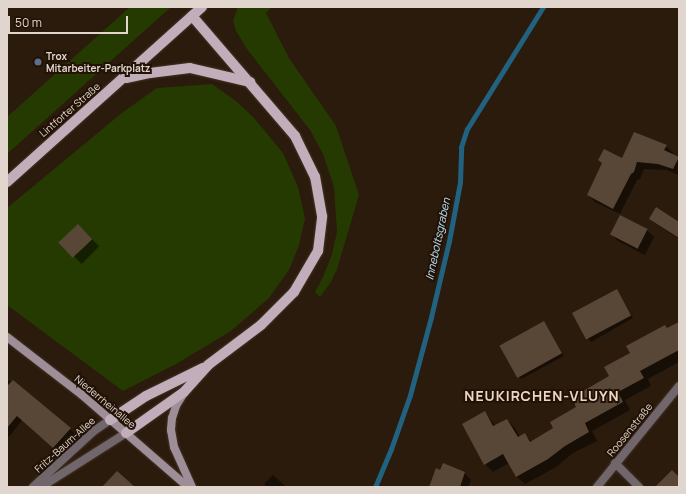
<!DOCTYPE html>
<meta charset="utf-8">
<style>
body{margin:0}
#map{position:relative;width:686px;height:494px;overflow:hidden;background:#2b1b0d;font-family:Manrope,sans-serif}
div>[style]{position:absolute}
[style*='--x']{left:calc(var(--x)*1px);top:calc(var(--y)*1px);width:calc(var(--w)*1px);rotate:calc(var(--a)*1deg)}
.green>*{inset:0;background:#253a00}
.shadow>*{inset:0;background:#0007;transform-origin:0 0}
.stream>*{height:5px;margin:-2.5px;padding:0 2.5px;transform-origin:2.5px;border-radius:2.5px;background:#216280}
.building>*{inset:0;background:#584637;transform-origin:0 0}
.roads{filter:drop-shadow(0 0 1px #443528) drop-shadow(0 0 1px #443528)}
.minor>*{height:8px;margin:-4px;padding:0 4px;transform-origin:4px;border-radius:4px;background:#70666c}
.tertiary>*{height:8px;margin:-4px;padding:0 4px;transform-origin:4px;border-radius:4px;background:#70666c}
.secondary>*{height:8px;margin:-4px;padding:0 4px;transform-origin:4px;border-radius:4px;background:#9e8e98}
.primary>*{height:10px;margin:-5px;padding:0 5px;transform-origin:5px;border-radius:5px;background:#c2adba}
.dots>*{width:11px;height:11px;translate:-50% -50%;box-sizing:border-box;border:2px solid #211205;border-radius:50%}
span{translate:-50% -50%;white-space:nowrap;text-align:center;line-height:1.15;-webkit-text-stroke:4px #211205;paint-order:stroke}
.poi-label{font-size:10px;color:#e1d6cd;font-weight:700}
.left{translate:0 -50%;text-align:left}
.street-label{font-size:10px;color:#e1d6cd}
.water-label{font-size:11px;color:#bae3f9;font-style:italic}
.district-label{font-size:14px;color:#edd7c5;font-weight:700;letter-spacing:1px}
.frame{position:absolute;inset:0;border:8px solid #e1d6cd;pointer-events:none}
.scale{position:absolute;left:8px;top:16px;width:120px;height:18px;box-sizing:border-box;border:2px solid #e1d6cd;border-top:0;padding-left:5px;font-size:12px;line-height:14px;white-space:nowrap;color:#e1d6cd;-webkit-text-stroke:3px #211205;paint-order:stroke}
</style>
<div id="map">
<div class="green">
<i style="clip-path:polygon(130px 7px,171px 7px,7px 154px,7px 117px)"></i>
<i style="clip-path:polygon(238px 7px,272px 7px,266px 13px,289px 58px,336px 126px,359px 195px,337px 269px,331px 282px,320px 297px,315px 292px,323px 277px,332px 254px,337px 232px,334px 187px,323px 154px,310px 130px,247px 49px,236px 31px,233px 21px)"></i>
<i style="clip-path:polygon(212px 84px,236px 101px,254px 118px,283px 153px,298px 187px,305px 219px,299px 245px,289px 270px,269px 298px,231px 331px,176px 364px,123px 391px,7px 305px,7px 208px,123px 112px,157px 88px)"></i>
</div>
<div class="shadow">
<i style="clip-path:polygon(635px 133px,666px 146px,673px 153px,672px 154px,679px 157px,679px 175px,666px 170px,644px 169px,640px 179px,637px 180px,620px 214px,595px 202px,588px 195px,622px 159px)"></i>
<i style="clip-path:polygon(650px 219px,679px 223px,679px 239px,653px 222px)"></i>
<i style="left:78px;top:225px;width:30px;height:25px;rotate:45deg"></i>
<i style="clip-path:polygon(647px 230px,654px 237px,645px 255px,618px 241px,611px 234px)"></i>
<i style="clip-path:polygon(617px 290px,633px 318px,591px 342px,588px 338px)"></i>
<i style="clip-path:polygon(544px 323px,564px 356px,521px 379px,518px 376px)"></i>
<i style="clip-path:polygon(679px 323px,679px 362px,648px 379px,651px 386px,625px 400px,630px 410px,592px 431px,597px 441px,573px 453px,556px 467px,525px 484px,516px 476px,509px 463px,493px 472px,485px 464px,485px 413px,496px 426px,507px 420px,515px 428px,520px 437px,525px 435px,532px 442px,555px 429px,610px 377px,631px 353px)"></i>
<i style="clip-path:polygon(7px 379px,75px 433px,59px 452px,22px 420px,9px 437px,7px 436px)"></i>
<i style="clip-path:polygon(441px 471px,464px 473px,471px 480px,468px 487px,430px 487px)"></i>
<i style="clip-path:polygon(273px 475px,286px 487px,268px 487px,264px 484px)"></i>
</div>
<div class="stream">
<i style="--x:375;--y:487;--w:41;--a:-67.2"></i>
<i style="--x:391;--y:449;--w:57;--a:-70.6"></i>
<i style="--x:410;--y:395;--w:81;--a:-74.9"></i>
<i style="--x:431;--y:317;--w:78;--a:-76.7"></i>
<i style="--x:449;--y:241;--w:60;--a:-79.4"></i>
<i style="--x:460;--y:182;--w:35;--a:-88"></i>
<i style="--x:461;--y:147;--w:19;--a:-72"></i>
<i style="--x:467;--y:129;--w:144;--a:-58.1"></i>
</div>
<div class="building">
<i style="clip-path:polygon(634px 132px,667px 145px,664px 150px,679px 157px,673px 169px,658px 164px,637px 162px,634px 172px,631px 174px,613px 209px,587px 195px,602px 163px,598px 160px,604px 149px,622px 158px)"></i>
<i style="clip-path:polygon(656px 207px,679px 222px,679px 238px,649px 219px)"></i>
<i style="left:620px;top:215px;width:31px;height:22px;rotate:27deg"></i>
<i style="left:78px;top:224px;width:21px;height:27px;rotate:47deg"></i>
<i style="left:617px;top:289px;width:30px;height:51px;rotate:62deg"></i>
<i style="left:544px;top:321px;width:37px;height:51px;rotate:61deg"></i>
<i style="clip-path:polygon(679px 322px,679px 350px,640px 371px,644px 378px,618px 392px,623px 402px,585px 423px,589px 432px,565px 446px,548px 459px,516px 477px,503px 454px,484px 465px,462px 424px,485px 411px,493px 426px,507px 419px,518px 437px,525px 433px,530px 442px,553px 428px,550px 422px,576px 407px,571px 398px,609px 376px,604px 367px,630px 353px,626px 346px,665px 325px,667px 328px)"></i>
<i style="clip-path:polygon(13px 380px,71px 428px,53px 448px,17px 416px,7px 428px,7px 386px)"></i>
<i style="clip-path:polygon(443px 463px,465px 472px,460px 487px,429px 487px,436px 468px,440px 470px)"></i>
<i style="clip-path:polygon(672px 470px,679px 477px,679px 487px,655px 487px)"></i>
<i style="clip-path:polygon(117px 471px,135px 487px,102px 487px)"></i>
</div>
<div class="roads">
<div class="minor">
<i style="--x:615;--y:463;--w:34;--a:45"></i>
<i style="--x:597;--y:487;--w:130;--a:-50.9"></i>
</div>
<div class="tertiary">
<i style="--x:33;--y:487;--w:83;--a:-42.6"></i>
<i style="--x:94;--y:431;--w:19;--a:-35"></i>
<i style="--x:41;--y:487;--w:101;--a:-32.4"></i>
</div>
<div class="secondary">
<i style="--x:7;--y:337;--w:95;--a:37.7"></i>
<i style="--x:82;--y:395;--w:140;--a:41"></i>
<i style="--x:184;--y:393;--w:15;--a:122"></i>
<i style="--x:176;--y:406;--w:13;--a:108"></i>
<i style="--x:172;--y:418;--w:12;--a:95"></i>
<i style="--x:171;--y:430;--w:17;--a:80"></i>
<i style="--x:174;--y:447;--w:44;--a:65.8"></i>
</div>
<div class="primary">
<i style="--x:126;--y:78;--w:25;--a:-12"></i>
<i style="--x:150;--y:73;--w:40;--a:-7.1"></i>
<i style="--x:190;--y:68;--w:62;--a:13.1"></i>
<i style="--x:7;--y:182;--w:262;--a:-41.9"></i>
<i style="--x:110;--y:420;--w:43;--a:-33.7"></i>
<i style="--x:146;--y:396;--w:64;--a:-26.2"></i>
<i style="--x:126;--y:433;--w:71;--a:-35.3"></i>
<i style="--x:184;--y:392;--w:36;--a:-48"></i>
<i style="--x:208;--y:365;--w:66;--a:-37"></i>
<i style="--x:261;--y:325;--w:47;--a:-45"></i>
<i style="--x:294;--y:292;--w:48;--a:-59.7"></i>
<i style="--x:318;--y:251;--w:35;--a:-83"></i>
<i style="--x:322;--y:216;--w:40;--a:-100"></i>
<i style="--x:315;--y:177;--w:46;--a:-116"></i>
<i style="--x:295;--y:136;--w:158;--a:-130.6"></i>
</div>
</div>
<div class="dots">
<i style="left:38px;top:62px;background:#5c6f8a"></i>
</div>
<div class="poi-label">
<span class="left" style="left:46px;top:62px">Trox<br>Mitarbeiter-Parkplatz</span>
</div>
<div class="street-label">
<span style="left:70px;top:110px;rotate:-41deg">Lintforter Straße</span>
<span style="left:105px;top:402px;rotate:40deg">Niederrheinallee</span>
<span style="left:630px;top:430px;rotate:-51deg">Roosenstraße</span>
<span style="left:65px;top:445px;rotate:-42deg">Fritz-Baum-Allee</span>
</div>
<div class="water-label">
<span style="left:438px;top:239px;rotate:-78deg">Inneboltsgraben</span>
</div>
<div class="district-label">
<span style="left:542px;top:396px">NEUKIRCHEN-VLUYN</span>
</div>
<div class="frame"></div>
<div class="scale">50 m</div>
</div>
